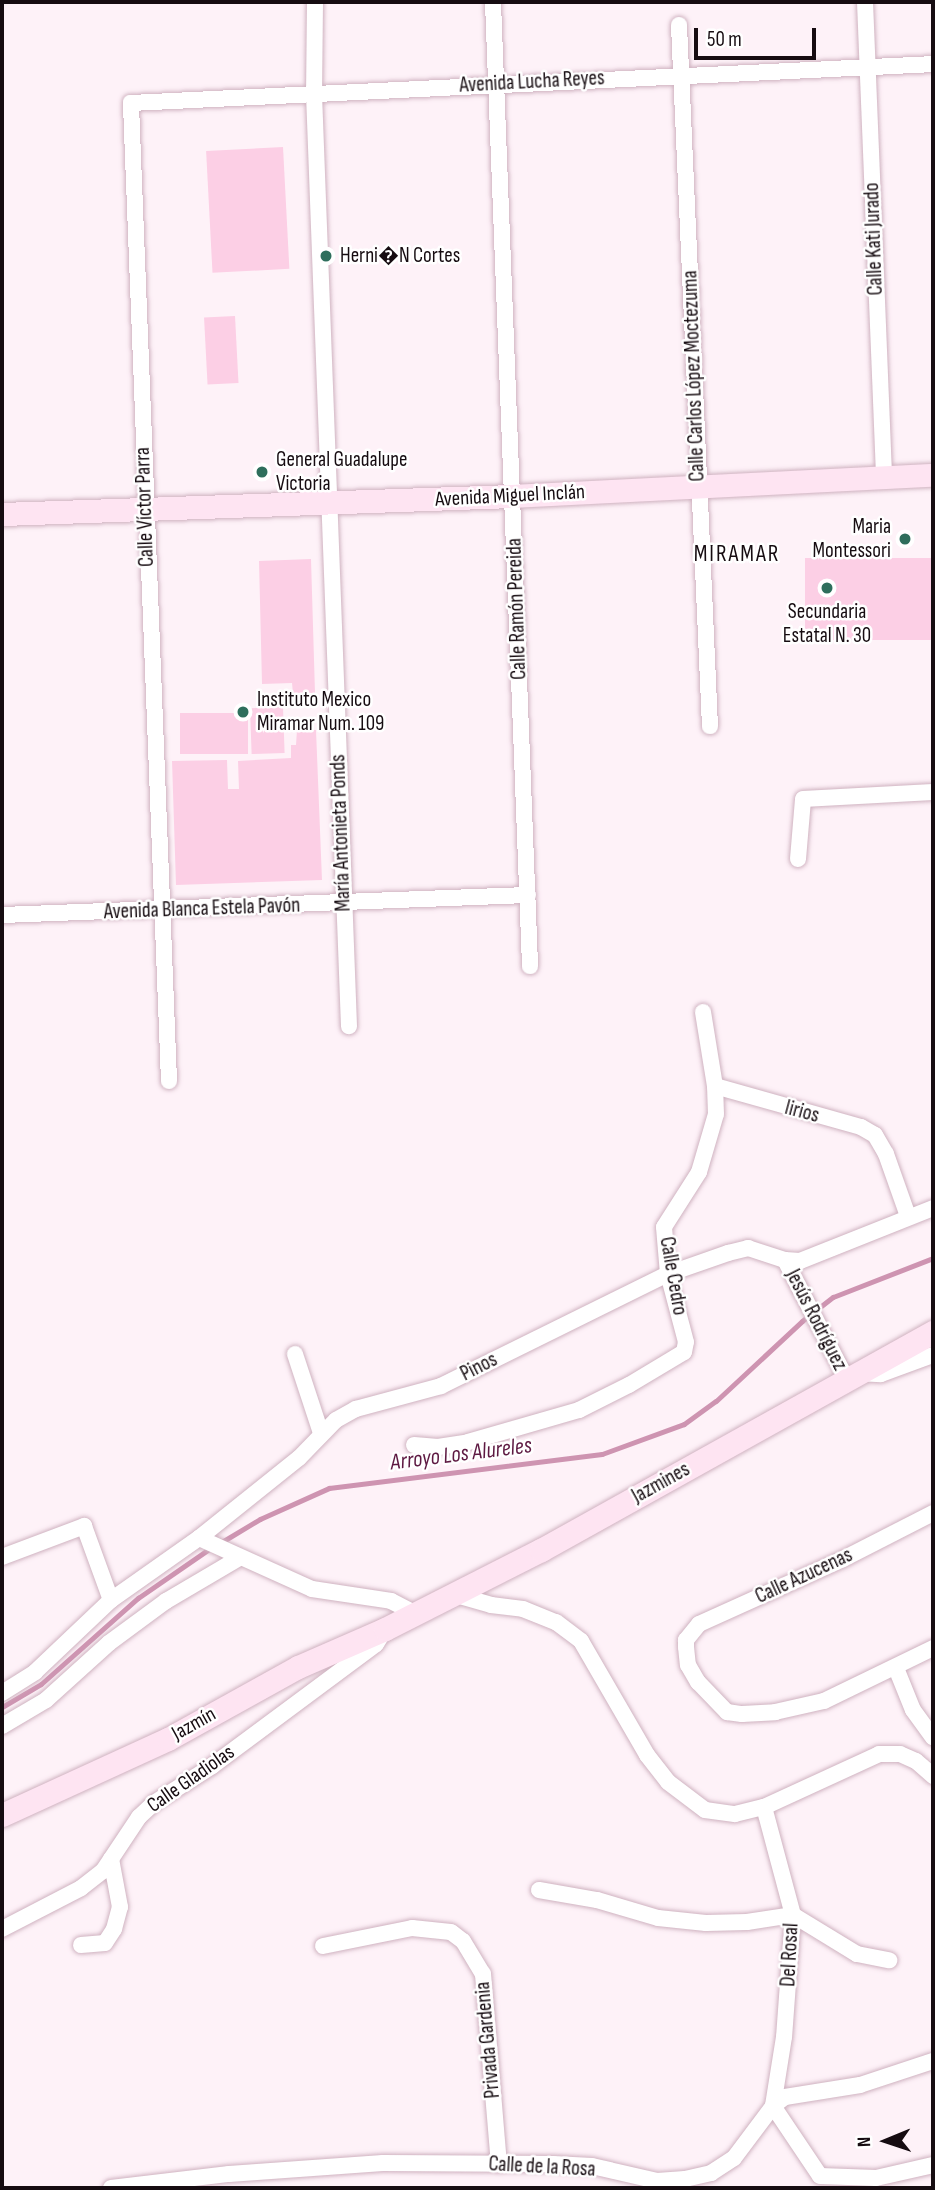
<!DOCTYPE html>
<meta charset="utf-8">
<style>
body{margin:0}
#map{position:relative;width:935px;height:2190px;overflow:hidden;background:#fef2f8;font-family:"Sofia Sans Condensed",sans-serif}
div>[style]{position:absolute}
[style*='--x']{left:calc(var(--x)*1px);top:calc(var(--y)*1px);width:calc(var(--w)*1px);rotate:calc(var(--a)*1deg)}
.green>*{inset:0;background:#fccfe5;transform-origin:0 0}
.stream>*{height:5px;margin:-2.5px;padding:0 2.5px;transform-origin:2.5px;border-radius:2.5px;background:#ce94b1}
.roads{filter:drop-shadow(0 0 2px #cfb2c0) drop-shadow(0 0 2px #cfb2c0)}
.minor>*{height:16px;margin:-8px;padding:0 8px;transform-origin:8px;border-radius:8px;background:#fff}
.secondary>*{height:23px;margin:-11.5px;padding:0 11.5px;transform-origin:11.5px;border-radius:11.5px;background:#fee4f2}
.dots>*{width:19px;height:19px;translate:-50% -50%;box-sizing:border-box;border:4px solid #fff;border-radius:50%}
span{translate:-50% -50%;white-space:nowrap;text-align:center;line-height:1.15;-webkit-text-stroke:5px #fff;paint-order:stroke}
.street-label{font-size:21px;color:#160c11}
.poi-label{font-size:21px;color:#160c11}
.left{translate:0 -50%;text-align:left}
.right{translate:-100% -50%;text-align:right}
.neighbourhood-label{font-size:23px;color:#160c11;letter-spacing:2px}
.water-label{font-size:23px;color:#5e1942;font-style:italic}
.frame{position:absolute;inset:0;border:4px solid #160c11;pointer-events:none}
.north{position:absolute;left:851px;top:2106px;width:70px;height:70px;-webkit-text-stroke:5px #fff;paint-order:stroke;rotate:268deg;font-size:19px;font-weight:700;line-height:28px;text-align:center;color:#160c11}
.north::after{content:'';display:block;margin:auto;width:24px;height:32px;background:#160c11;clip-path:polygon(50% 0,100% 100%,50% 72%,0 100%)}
.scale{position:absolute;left:694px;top:28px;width:122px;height:32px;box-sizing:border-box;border:4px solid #160c11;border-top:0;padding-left:9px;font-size:21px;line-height:24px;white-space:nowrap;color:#160c11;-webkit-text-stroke:5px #fff;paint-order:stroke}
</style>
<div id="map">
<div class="green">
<i style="left:283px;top:147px;width:122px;height:77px;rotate:87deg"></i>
<i style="left:235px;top:316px;width:67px;height:31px;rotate:87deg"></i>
<i style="left:933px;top:558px;width:82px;height:128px;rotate:90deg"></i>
<i style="clip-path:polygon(311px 559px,315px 693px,293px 694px,292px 683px,262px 684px,259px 561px)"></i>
<i style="left:283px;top:707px;width:46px;height:33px;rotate:88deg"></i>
<i style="left:248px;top:713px;width:41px;height:68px;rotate:90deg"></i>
<i style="clip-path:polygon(297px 730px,316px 730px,322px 880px,176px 885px,172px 761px,227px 760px,228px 789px,239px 789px,238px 761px,291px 758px,291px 745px,296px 745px)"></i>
</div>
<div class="stream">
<i style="--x:220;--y:1543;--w:47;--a:-31"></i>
<i style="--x:260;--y:1519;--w:76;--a:-24.2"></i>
<i style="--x:329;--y:1488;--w:275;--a:-7.1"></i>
<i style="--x:602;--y:1454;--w:87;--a:-20.1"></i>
<i style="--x:684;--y:1424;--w:39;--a:-36"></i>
<i style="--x:716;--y:1401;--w:117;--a:-42.9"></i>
<i style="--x:802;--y:1321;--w:39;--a:-38"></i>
<i style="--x:833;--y:1297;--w:107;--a:-21.3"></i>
<i style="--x:2;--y:1707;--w:45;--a:-30.5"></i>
<i style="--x:41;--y:1684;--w:130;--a:-41.6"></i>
<i style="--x:138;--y:1598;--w:90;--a:-34.6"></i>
</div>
<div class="roads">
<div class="minor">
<i style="--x:315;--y:2;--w:92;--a:90.6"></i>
<i style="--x:314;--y:94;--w:933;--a:87.85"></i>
<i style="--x:493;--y:2;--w:965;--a:87.8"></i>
<i style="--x:865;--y:2;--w:475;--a:87.7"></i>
<i style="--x:679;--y:25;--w:702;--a:87.47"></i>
<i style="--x:798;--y:859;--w:60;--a:-85.2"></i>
<i style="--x:803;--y:799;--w:130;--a:-3.1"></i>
<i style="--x:2;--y:915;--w:526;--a:-2.18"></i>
<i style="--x:703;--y:1012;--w:75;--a:80.8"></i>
<i style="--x:715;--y:1086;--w:152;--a:15.7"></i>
<i style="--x:861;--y:1127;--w:16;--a:30"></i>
<i style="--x:875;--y:1135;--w:22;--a:60"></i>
<i style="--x:886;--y:1154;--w:66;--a:70.5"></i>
<i style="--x:169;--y:1081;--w:979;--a:-92.23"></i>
<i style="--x:131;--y:103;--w:803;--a:-2.78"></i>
<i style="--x:785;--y:1260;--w:135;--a:62.7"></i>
<i style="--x:295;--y:1354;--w:83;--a:71.8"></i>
<i style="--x:859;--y:1373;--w:22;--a:3"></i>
<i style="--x:881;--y:1374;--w:55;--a:-20.1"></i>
<i style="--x:414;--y:1445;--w:24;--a:5"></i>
<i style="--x:438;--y:1447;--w:30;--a:-9"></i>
<i style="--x:468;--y:1442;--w:116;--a:-16.1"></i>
<i style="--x:579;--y:1410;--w:56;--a:-26.6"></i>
<i style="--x:629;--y:1385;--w:64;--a:-31"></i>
<i style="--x:684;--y:1352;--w:10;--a:-79"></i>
<i style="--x:686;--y:1342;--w:70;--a:-104.8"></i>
<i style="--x:668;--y:1274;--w:47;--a:-94.9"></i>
<i style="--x:664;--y:1227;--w:65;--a:-57.5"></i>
<i style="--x:699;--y:1172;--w:60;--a:-73.7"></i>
<i style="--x:716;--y:1114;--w:28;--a:-92"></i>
<i style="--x:933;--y:1513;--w:101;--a:152.9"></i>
<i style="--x:843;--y:1559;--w:158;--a:155.7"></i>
<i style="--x:699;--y:1624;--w:21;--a:129"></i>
<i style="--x:686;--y:1640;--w:7;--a:90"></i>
<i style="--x:686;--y:1647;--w:18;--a:84"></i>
<i style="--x:688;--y:1665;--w:20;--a:60"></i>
<i style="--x:698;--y:1682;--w:42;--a:46"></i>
<i style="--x:727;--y:1712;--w:15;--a:8"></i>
<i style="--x:742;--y:1714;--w:33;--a:-3"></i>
<i style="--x:775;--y:1712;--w:50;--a:-12.7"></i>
<i style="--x:824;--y:1701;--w:121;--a:-25.9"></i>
<i style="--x:199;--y:1538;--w:124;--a:24.3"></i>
<i style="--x:312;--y:1589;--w:80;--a:8.6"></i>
<i style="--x:391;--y:1601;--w:27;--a:27"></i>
<i style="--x:2;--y:1557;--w:88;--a:-20.7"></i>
<i style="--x:84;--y:1526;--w:79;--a:70"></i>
<i style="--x:453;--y:1594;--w:40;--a:16"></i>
<i style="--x:491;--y:1605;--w:32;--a:7"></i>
<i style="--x:523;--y:1609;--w:35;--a:22"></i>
<i style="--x:556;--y:1622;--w:31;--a:37"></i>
<i style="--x:581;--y:1641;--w:132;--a:59.9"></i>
<i style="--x:647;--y:1755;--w:34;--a:52"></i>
<i style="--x:668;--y:1782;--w:46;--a:37.1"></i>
<i style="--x:705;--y:1810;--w:30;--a:8"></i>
<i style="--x:735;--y:1814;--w:30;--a:-14"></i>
<i style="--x:764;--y:1807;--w:127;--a:-24.7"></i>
<i style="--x:879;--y:1754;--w:21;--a:0"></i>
<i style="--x:900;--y:1754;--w:17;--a:24"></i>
<i style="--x:916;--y:1761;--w:23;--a:41"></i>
<i style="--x:896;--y:1668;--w:45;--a:68"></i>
<i style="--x:913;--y:1710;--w:34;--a:54"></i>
<i style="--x:2;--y:1693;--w:39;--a:-32"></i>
<i style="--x:35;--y:1672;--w:105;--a:-43.5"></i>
<i style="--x:111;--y:1600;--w:108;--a:-35.2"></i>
<i style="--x:199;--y:1538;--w:128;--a:-38.7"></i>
<i style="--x:299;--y:1458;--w:53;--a:-45.8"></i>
<i style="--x:336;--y:1420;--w:23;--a:-29"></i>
<i style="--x:356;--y:1409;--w:88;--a:-15.1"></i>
<i style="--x:441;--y:1386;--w:253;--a:-26.3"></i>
<i style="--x:668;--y:1274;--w:64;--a:-19.3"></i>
<i style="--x:728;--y:1253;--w:21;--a:-14"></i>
<i style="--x:748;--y:1248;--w:39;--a:18"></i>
<i style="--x:785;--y:1260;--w:15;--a:4"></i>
<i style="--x:800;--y:1261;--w:143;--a:-21.7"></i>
<i style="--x:2;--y:1726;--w:51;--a:-30.6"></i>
<i style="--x:46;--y:1700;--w:85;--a:-42.1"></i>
<i style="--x:109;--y:1643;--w:71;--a:-36.4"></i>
<i style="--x:166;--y:1601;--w:85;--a:-30.5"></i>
<i style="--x:764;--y:1807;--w:112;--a:75"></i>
<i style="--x:793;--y:1915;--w:122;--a:94.2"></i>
<i style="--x:784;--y:2037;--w:70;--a:99.1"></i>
<i style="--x:773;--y:2106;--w:84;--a:56.1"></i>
<i style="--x:820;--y:2176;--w:56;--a:2"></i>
<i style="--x:876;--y:2178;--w:58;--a:-12.8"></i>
<i style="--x:539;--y:1890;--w:59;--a:9.8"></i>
<i style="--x:597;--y:1900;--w:64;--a:16.4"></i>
<i style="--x:658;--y:1918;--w:48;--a:5.9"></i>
<i style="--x:706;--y:1923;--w:41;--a:-1.4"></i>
<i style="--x:747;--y:1922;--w:47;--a:-8.7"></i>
<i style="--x:793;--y:1915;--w:75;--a:31.4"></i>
<i style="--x:857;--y:1954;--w:33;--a:11"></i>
<i style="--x:2;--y:1929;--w:89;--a:-27.4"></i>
<i style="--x:81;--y:1888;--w:28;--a:-38"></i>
<i style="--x:103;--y:1871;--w:65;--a:-56.3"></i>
<i style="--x:139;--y:1817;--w:21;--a:-43"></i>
<i style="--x:154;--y:1803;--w:69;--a:-32.5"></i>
<i style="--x:212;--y:1766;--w:204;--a:-36.6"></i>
<i style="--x:376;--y:1644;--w:15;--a:-58"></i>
<i style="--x:81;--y:1945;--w:24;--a:-5"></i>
<i style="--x:105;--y:1943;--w:17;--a:-57"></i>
<i style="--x:114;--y:1929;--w:23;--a:-75"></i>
<i style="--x:120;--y:1907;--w:49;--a:-100.6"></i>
<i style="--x:323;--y:1946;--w:91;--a:-11.4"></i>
<i style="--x:412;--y:1928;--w:39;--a:6"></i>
<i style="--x:451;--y:1932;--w:15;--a:37"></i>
<i style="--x:463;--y:1941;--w:39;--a:59"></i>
<i style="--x:483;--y:1974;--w:191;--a:85.2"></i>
<i style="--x:111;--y:2188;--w:119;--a:-6.8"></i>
<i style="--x:229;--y:2174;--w:154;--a:-4.1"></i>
<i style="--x:383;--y:2163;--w:170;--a:0.3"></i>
<i style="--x:553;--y:2164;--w:39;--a:3"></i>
<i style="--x:592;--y:2166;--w:67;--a:13"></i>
<i style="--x:657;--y:2181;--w:28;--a:-4"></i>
<i style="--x:685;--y:2179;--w:27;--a:-13"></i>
<i style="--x:711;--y:2173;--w:27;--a:-33"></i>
<i style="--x:734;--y:2158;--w:65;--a:-53.1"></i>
<i style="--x:773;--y:2106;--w:15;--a:-37"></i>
<i style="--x:785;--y:2097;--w:76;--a:-9.1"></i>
<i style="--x:860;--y:2085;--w:77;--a:-18.2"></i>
</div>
<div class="secondary">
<i style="--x:2;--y:514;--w:511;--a:-2.02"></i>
<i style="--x:513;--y:496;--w:421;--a:-2.9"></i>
<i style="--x:2;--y:1815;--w:183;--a:-24.6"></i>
<i style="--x:168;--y:1739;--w:149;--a:-29"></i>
<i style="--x:298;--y:1667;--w:95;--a:-23.6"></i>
<i style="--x:385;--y:1629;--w:175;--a:-26.9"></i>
<i style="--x:541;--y:1550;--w:449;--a:-29.1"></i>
</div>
</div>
<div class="dots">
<i style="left:326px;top:256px;background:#2e6e5c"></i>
<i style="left:262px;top:472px;background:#2e6e5c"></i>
<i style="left:905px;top:539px;background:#2e6e5c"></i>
<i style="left:827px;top:588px;background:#2e6e5c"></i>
<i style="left:243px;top:712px;background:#2e6e5c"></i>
</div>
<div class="street-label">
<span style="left:532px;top:82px;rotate:-3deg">Avenida Lucha Reyes</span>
<span style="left:874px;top:239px;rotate:-92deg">Calle Kati Jurado</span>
<span style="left:694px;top:376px;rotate:-92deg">Calle Carlos López Moctezuma</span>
<span style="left:510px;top:496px;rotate:-3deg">Avenida Miguel Inclán</span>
<span style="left:145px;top:507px;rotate:-92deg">Calle Víctor Parra</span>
<span style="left:517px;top:609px;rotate:-92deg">Calle Ramón Pereida</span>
<span style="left:341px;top:833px;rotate:-92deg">María Antonieta Ponds</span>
<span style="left:202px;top:909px;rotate:-2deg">Avenida Blanca Estela Pavón</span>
<span style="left:802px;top:1112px;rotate:15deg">lirios</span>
<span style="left:673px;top:1276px;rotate:80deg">Calle Cedro</span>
<span style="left:816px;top:1320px;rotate:63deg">Jesús Rodríguez</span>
<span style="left:479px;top:1367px;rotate:-27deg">Pinos</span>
<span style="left:661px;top:1483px;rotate:-29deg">Jazmines</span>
<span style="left:804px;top:1576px;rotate:-25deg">Calle Azucenas</span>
<span style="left:194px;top:1724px;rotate:-29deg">Jazmín</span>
<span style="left:191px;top:1779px;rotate:-35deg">Calle Gladiolas</span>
<span style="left:790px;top:1955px;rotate:-87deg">Del Rosal</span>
<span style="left:488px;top:2040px;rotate:-95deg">Privada Gardenia</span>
<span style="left:542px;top:2167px;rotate:3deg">Calle de la Rosa</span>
</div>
<div class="poi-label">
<span class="left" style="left:340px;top:256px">Herni�N Cortes</span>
<span class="left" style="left:276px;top:472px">General Guadalupe<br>Victoria</span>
<span class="right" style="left:891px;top:539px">Maria<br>Montessori</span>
<span style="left:827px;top:624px">Secundaria<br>Estatal N. 30</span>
<span class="left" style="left:257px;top:712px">Instituto Mexico<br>Miramar Num. 109</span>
</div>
<div class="neighbourhood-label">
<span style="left:737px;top:554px">MIRAMAR</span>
</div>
<div class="water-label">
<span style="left:461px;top:1454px;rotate:-7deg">Arroyo Los Alureles</span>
</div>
<div class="frame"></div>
<div class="north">N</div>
<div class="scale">50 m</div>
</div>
